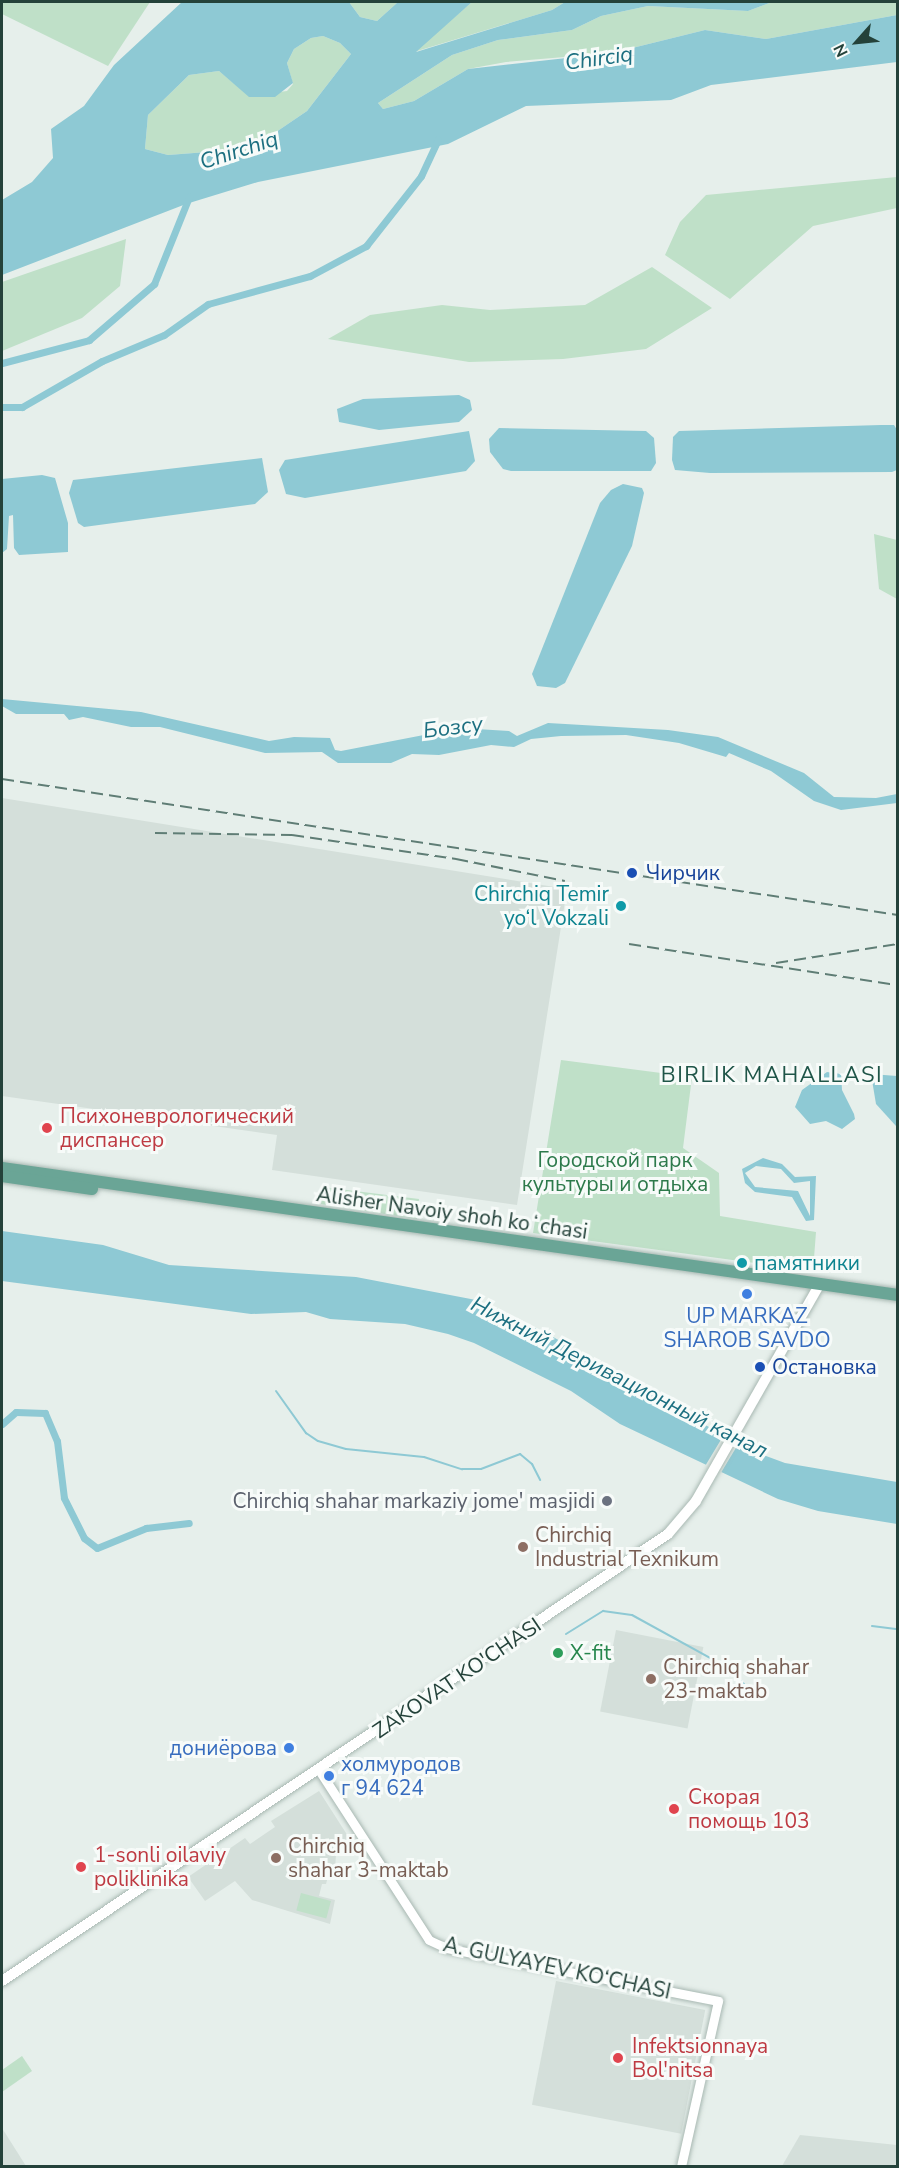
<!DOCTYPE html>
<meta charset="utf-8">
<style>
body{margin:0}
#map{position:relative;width:899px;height:2168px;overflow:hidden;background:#e6efeb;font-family:"Nunito Sans",sans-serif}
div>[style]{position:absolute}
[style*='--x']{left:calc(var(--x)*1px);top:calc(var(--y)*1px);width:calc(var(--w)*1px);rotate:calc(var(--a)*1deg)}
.built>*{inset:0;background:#d4dfda;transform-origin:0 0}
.green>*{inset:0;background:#bfe0c8;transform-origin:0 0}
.water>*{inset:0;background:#8ec9d4}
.pier>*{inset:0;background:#e6efeb;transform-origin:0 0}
.stream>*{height:2px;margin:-1px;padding:0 1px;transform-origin:1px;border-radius:1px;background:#8ec9d4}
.canal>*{height:7px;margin:-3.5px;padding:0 3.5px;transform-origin:3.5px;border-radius:3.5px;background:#8ec9d4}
.roads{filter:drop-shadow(0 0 2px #a8b8b2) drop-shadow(0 0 2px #a8b8b2)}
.tertiary>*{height:9px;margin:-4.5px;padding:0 4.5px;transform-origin:4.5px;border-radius:4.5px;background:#fff}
.secondary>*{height:10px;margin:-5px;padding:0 5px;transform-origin:5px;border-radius:5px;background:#fff}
.primary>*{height:12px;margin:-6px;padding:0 6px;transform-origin:6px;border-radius:6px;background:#6aa596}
.rail>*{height:2px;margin-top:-1px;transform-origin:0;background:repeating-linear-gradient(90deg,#5f7d75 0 12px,transparent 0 18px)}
.dots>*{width:16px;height:16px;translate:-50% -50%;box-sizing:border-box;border:3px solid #f7fbf9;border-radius:50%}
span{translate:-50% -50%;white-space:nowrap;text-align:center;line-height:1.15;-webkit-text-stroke:6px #f7fbf9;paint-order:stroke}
.transit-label{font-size:21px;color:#164399}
.left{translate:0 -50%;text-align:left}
.culture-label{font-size:21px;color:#0d838f}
.right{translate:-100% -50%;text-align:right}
.health-label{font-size:21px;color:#be3a42}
.park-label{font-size:21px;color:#2d7a4b}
.street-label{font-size:21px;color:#24423a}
.shop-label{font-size:21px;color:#366cbe}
.worship-label{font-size:21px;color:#5b616d}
.education-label{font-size:21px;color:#785e54}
.leisure-label{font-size:21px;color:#27864d}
.water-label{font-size:22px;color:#1c6f80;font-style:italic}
.neighbourhood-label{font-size:22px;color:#1f5548;letter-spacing:1.5px}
.frame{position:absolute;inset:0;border:3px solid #24423a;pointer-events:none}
.north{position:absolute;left:827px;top:12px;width:60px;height:60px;-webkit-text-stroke:4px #f7fbf9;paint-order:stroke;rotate:243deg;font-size:16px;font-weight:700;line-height:24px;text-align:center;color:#24423a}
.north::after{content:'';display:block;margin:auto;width:21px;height:27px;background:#24423a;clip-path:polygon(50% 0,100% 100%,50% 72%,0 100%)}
</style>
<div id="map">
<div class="built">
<i style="clip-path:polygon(2px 798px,567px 889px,517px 1205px,272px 1170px,277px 1135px,2px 1096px)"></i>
<i style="left:616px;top:1630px;width:89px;height:83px;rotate:11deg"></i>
<i style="clip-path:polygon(319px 1791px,353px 1844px,336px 1854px,335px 1870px,329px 1873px,326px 1884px,322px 1884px,319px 1896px,335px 1900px,330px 1924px,252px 1900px,235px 1881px,205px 1901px,188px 1877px,245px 1838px,250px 1844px,275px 1827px,271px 1821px)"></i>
<i style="left:556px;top:1981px;width:152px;height:126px;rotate:11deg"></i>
<i style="clip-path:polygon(2px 2128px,26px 2166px,2px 2166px)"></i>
<i style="clip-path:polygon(800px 2135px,897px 2145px,897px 2166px,782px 2166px)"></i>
</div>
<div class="green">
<i style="clip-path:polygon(2px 2px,150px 2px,108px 66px,2px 14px)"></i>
<i style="clip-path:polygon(349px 2px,398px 2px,377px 21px,360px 17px)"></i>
<i style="clip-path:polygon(472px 2px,565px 2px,552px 10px,414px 52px)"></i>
<i style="clip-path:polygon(772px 2px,897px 2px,897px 15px,766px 39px,705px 30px,612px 53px,506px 62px,468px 69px,414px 101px,383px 109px,378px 103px,452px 55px,498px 40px,572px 30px,601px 16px,648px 6px,748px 11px)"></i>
<i style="clip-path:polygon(323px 36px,340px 43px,351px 54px,307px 111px,254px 147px,227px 157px,207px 152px,168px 155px,145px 149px,148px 115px,189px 75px,219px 71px,249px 96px,287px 91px,293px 84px,287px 63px,294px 49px,311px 38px)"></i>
<i style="clip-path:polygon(897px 177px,897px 208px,813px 226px,730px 299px,665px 255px,680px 222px,706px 195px)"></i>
<i style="clip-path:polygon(126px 239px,120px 286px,82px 318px,2px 351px,2px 282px)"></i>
<i style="clip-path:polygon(652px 267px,712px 308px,646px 349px,563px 359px,469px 362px,328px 339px,370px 315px,442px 305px,490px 310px,585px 305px)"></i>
<i style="clip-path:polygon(874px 534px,897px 540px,897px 599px,879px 589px)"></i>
<i style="clip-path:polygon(561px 1060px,692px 1077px,683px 1148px,719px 1173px,720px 1216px,816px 1232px,813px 1271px,533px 1233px)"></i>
<i style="clip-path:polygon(323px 1187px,419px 1199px,417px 1219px,321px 1204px)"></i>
<i style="left:301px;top:1893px;width:31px;height:18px;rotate:15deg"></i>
<i style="clip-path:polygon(22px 2056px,32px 2071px,2px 2092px,2px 2070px)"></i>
</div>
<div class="water">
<i style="clip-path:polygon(evenodd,182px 2px,349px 2px,360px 17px,377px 21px,398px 2px,472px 2px,416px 52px,552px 10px,565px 2px,772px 2px,748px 11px,648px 6px,601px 16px,572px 30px,498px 40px,452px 55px,378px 103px,383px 109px,414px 101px,468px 69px,612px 53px,705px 30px,766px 39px,897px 15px,897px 62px,711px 85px,671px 100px,526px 106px,448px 144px,258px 182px,186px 204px,2px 275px,2px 200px,32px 182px,53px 158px,51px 129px,84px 106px,114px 65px,182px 2px,323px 36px,340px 43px,351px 54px,307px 111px,254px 147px,227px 157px,207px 152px,168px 155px,145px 149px,148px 115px,189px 75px,219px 71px,249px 97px,275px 97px,293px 83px,287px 63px,294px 49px,311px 38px,323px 36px)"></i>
<i style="clip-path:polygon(459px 395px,470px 400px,472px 410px,459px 422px,379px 430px,339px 422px,337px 409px,363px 399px)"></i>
<i style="clip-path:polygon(881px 425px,894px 425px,897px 430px,897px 470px,892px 472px,710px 473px,675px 470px,672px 460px,673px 437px,679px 431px)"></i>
<i style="clip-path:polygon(499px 428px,646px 431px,654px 438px,656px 463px,651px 471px,511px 471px,503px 469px,490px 452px,489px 439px)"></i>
<i style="clip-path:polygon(469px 431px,475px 461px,466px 471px,305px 498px,286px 494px,279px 470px,285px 460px)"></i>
<i style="clip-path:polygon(262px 458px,268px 492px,255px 504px,84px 527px,78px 523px,69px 493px,73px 480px)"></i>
<i style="clip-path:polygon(42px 475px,55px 478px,68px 523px,68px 552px,19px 555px,14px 548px,13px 515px,9px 516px,7px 549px,2px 553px,2px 479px)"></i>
<i style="clip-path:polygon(623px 484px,642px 488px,644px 493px,632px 546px,565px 683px,556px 688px,537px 686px,532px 674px,600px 503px,611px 490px)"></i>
<i style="clip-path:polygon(2px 699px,141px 712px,269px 741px,294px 737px,330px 738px,335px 750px,341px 751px,460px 728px,509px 731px,517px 736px,548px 723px,668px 730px,718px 737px,804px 773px,834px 797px,876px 798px,897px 794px,897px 803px,841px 810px,814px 801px,771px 771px,729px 753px,726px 757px,679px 743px,626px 735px,561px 736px,531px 739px,514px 747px,491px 745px,439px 755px,412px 754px,391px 763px,338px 763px,322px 752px,265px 753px,160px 727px,131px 727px,83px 717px,69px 720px,64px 714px,16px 714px,2px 706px)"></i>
<i style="clip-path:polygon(827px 1072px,841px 1074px,842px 1090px,854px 1114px,855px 1119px,842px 1129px,826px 1121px,810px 1124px,795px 1107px,802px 1090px)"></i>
<i style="clip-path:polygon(871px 1074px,897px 1076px,896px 1126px,876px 1104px)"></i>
<i style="clip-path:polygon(evenodd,763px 1158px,782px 1164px,795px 1177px,816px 1176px,814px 1220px,806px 1221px,792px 1197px,755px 1192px,745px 1183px,742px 1169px,763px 1158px,756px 1166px,781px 1169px,794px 1183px,810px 1181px,810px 1216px,798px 1191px,755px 1187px,745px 1173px,756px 1166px)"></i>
<i style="clip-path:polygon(2px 1231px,103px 1245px,169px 1265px,356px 1277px,476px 1300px,548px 1334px,747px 1449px,785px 1463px,897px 1482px,897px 1524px,818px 1511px,778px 1499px,620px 1424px,571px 1391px,474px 1343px,448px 1334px,405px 1324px,330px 1319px,306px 1312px,251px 1314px,2px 1281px)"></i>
</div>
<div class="pier">
<i style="left:725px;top:1433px;width:17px;height:42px;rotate:31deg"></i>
</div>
<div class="stream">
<i style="--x:276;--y:1391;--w:52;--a:54.5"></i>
<i style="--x:306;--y:1433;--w:14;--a:34"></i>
<i style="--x:318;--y:1441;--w:29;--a:16"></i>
<i style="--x:346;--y:1449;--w:78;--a:5.9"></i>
<i style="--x:424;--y:1457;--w:40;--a:18"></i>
<i style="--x:462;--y:1469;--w:19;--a:0"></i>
<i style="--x:481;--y:1469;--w:42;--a:-21"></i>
<i style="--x:520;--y:1454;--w:16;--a:40"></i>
<i style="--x:532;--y:1464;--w:18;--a:63"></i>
<i style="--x:872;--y:1626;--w:26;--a:7"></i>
<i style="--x:566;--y:1634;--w:44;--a:-31.9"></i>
<i style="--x:603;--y:1611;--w:29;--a:8"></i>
<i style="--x:632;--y:1615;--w:104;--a:28.8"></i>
<i style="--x:723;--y:1665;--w:28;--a:42"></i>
</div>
<div class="canal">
<i style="--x:2;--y:363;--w:90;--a:-14.8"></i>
<i style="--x:89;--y:340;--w:86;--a:-40.7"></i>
<i style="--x:154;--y:284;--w:94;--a:-68.1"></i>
<i style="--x:2;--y:407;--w:20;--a:0"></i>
<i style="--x:22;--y:407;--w:92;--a:-29.9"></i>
<i style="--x:102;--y:361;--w:67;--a:-22.8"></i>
<i style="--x:164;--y:335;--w:54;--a:-35.2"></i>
<i style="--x:208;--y:304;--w:106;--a:-15.4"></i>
<i style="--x:310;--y:276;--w:64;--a:-28.2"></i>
<i style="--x:366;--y:246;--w:89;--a:-51.8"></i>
<i style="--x:421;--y:176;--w:40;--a:-65"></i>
<i style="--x:2;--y:1424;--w:18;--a:-41"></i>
<i style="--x:16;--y:1412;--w:29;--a:2"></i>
<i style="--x:45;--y:1413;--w:30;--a:67"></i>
<i style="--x:57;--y:1441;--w:57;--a:83"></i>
<i style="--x:64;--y:1498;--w:45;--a:63.4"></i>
<i style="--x:84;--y:1538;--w:16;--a:38"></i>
<i style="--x:97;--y:1548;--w:53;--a:-22.2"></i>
<i style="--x:146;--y:1528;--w:43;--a:-6.6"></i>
</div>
<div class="roads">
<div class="tertiary">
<i style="--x:319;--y:1770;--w:202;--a:57.1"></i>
<i style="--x:429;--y:1940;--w:19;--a:25"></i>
<i style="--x:446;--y:1948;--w:277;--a:11"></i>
<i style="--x:718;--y:2001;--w:169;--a:102.6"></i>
</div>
<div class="secondary">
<i style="--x:2;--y:1981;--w:802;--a:-33.87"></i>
<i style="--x:668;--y:1534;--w:43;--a:-49.7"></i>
<i style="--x:696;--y:1501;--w:249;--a:-60.3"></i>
</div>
<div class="primary">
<i style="--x:2;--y:1168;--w:905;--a:8.07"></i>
<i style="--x:2;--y:1176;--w:91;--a:8.2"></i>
</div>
</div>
<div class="rail">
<i style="--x:2;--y:779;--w:906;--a:8.63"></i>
<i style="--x:155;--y:833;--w:137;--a:0.8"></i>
<i style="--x:292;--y:835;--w:166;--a:8.3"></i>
<i style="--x:456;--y:859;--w:111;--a:11.4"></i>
<i style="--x:629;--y:944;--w:272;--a:8.7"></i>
<i style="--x:776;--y:963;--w:123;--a:-8.9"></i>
</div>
<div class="dots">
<i style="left:632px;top:873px;background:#1a4fb4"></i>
<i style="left:621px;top:906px;background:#0f9aa8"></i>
<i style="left:47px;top:1128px;background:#e0444e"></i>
<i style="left:742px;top:1263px;background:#0f9aa8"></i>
<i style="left:747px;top:1294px;background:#3f7fe0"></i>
<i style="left:760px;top:1367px;background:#1a4fb4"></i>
<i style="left:607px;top:1501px;background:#6b7280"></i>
<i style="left:523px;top:1547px;background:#8d6e63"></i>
<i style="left:558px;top:1653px;background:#2e9e5b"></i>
<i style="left:651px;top:1679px;background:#8d6e63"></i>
<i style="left:289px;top:1748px;background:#3f7fe0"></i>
<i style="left:329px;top:1776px;background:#3f7fe0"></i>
<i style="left:674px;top:1809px;background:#e0444e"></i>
<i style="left:276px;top:1858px;background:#8d6e63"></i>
<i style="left:81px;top:1867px;background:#e0444e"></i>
<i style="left:618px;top:2058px;background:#e0444e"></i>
</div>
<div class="transit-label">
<span class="left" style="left:646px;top:873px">Чирчик</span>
<span class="left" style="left:772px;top:1367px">Остановка</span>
</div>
<div class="culture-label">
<span class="right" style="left:609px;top:906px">Chirchiq Temir<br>yo‘l Vokzali</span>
<span class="left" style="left:754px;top:1263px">памятники</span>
</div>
<div class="health-label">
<span class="left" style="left:60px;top:1128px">Психоневрологический<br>диспансер</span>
<span class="left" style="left:688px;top:1809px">Скорая<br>помощь 103</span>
<span class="left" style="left:94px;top:1867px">1-sonli oilaviy<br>poliklinika</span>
<span class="left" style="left:632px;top:2058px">Infektsionnaya<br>Bol'nitsa</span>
</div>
<div class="park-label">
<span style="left:615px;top:1172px">Городской парк<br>культуры и отдыха</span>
</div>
<div class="street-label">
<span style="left:452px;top:1213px;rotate:8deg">Alisher Navoiy shoh koʻchasi</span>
<span style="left:457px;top:1678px;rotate:-34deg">ZAKOVAT KO'CHASI</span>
<span style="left:557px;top:1968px;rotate:12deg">A. GULYAYEV KO‘CHASI</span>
</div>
<div class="shop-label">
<span style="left:747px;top:1328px">UP MARKAZ<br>SHAROB SAVDO</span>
<span class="right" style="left:277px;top:1748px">дониёрова</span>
<span class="left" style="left:341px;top:1776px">холмуродов<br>г 94 624</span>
</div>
<div class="worship-label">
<span class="right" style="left:595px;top:1501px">Chirchiq shahar markaziy jome' masjidi</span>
</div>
<div class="education-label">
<span class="left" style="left:535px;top:1547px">Chirchiq<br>Industrial Texnikum</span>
<span class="left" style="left:663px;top:1679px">Chirchiq shahar<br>23-maktab</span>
<span class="left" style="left:288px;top:1858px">Chirchiq<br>shahar 3-maktab</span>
</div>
<div class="leisure-label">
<span class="left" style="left:570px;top:1653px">X-fit</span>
</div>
<div class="water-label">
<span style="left:599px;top:59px;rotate:-8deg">Chirciq</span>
<span style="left:239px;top:151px;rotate:-18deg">Chirchiq</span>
<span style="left:453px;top:728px;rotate:-7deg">Бозсу</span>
<span style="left:619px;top:1378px;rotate:27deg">Нижний Деривационный канал</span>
</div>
<div class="neighbourhood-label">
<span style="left:772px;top:1076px">BIRLIK MAHALLASI</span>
</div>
<div class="frame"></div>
<div class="north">N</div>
</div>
